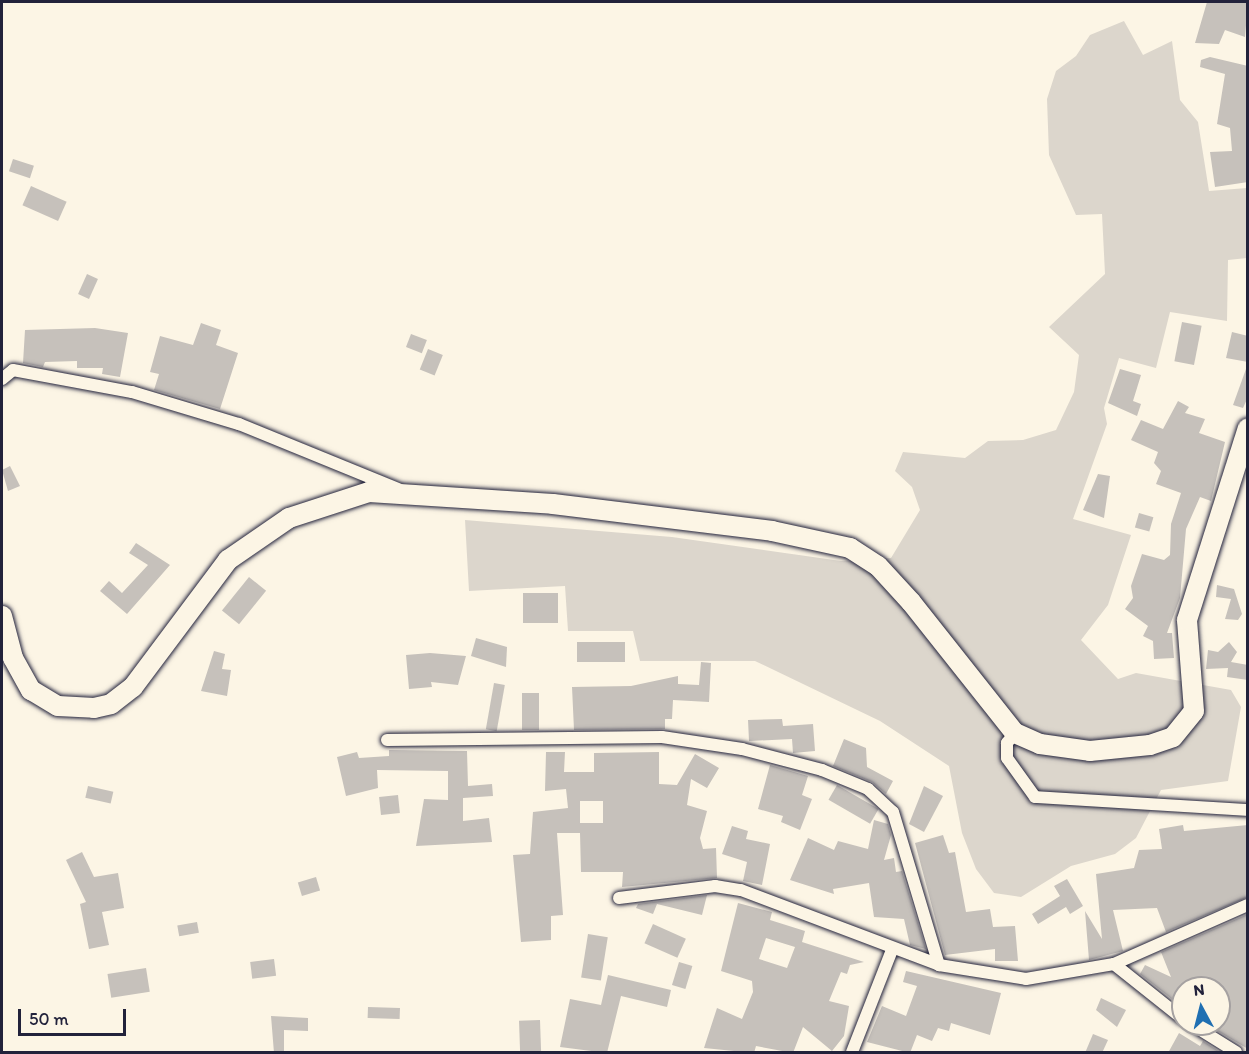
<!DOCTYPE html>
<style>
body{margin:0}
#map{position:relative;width:1249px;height:1054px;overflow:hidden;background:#fcf5e5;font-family:Itim,sans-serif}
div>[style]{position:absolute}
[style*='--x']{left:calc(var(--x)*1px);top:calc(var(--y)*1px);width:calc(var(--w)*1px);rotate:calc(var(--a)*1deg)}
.green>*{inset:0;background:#dcd6cc}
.building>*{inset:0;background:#c6c1bb;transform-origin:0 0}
.roads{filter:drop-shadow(0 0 2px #22223b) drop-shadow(0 0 2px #22223b)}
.street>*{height:12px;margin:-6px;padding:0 6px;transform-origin:6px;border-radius:6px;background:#fcf5e5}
.primary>*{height:20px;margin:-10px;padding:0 10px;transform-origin:10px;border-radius:10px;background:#fcf5e5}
span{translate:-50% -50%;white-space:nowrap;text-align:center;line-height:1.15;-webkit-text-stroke:4.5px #fcf5e5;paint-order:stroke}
.frame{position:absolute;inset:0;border:3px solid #22223b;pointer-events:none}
.north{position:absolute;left:1171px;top:976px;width:60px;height:60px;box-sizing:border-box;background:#fcf5e5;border:2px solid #a5a1a1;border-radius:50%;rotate:353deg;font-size:16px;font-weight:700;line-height:24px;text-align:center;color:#22223b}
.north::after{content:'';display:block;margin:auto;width:21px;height:27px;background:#1f6fb2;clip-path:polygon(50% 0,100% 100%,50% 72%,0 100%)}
.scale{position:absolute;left:18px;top:1009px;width:108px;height:27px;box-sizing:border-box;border:3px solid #22223b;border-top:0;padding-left:8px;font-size:18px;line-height:21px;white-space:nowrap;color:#22223b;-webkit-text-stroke:4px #fcf5e5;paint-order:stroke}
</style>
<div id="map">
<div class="green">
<i style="clip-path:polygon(1124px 21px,1143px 55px,1172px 41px,1180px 100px,1198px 122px,1209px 191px,1247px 188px,1247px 258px,1228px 260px,1227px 321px,1170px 312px,1156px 368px,1119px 358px,1104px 408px,1107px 424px,1073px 519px,1131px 535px,1108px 605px,1081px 640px,1118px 679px,1136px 673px,1231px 690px,1241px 707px,1228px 781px,1161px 790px,1136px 838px,1115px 854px,1071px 866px,1021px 897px,994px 893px,976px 869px,962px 833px,949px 766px,880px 721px,755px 661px,640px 661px,633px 631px,568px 631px,565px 586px,469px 591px,465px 520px,672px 537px,841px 561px,891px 558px,920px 510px,912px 487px,895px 471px,903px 452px,965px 458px,988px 441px,1023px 440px,1056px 430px,1074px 392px,1079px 355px,1049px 327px,1105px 274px,1102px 214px,1076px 215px,1049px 155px,1047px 99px,1056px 71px,1076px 56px,1090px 35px)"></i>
</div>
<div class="building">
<i style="clip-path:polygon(1207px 2px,1248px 2px,1245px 37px,1225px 30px,1219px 44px,1195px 43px)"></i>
<i style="clip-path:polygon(1210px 57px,1248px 66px,1248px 182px,1215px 187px,1210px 152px,1232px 151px,1230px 128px,1217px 124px,1225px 74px,1200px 67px,1201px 60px)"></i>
<i style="left:13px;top:159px;width:22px;height:13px;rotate:18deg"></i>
<i style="left:31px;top:186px;width:39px;height:21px;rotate:24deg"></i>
<i style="left:87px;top:274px;width:12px;height:22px;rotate:24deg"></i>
<i style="left:1182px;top:322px;width:20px;height:40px;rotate:11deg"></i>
<i style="clip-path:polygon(201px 323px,221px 330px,216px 345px,238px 353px,220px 409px,154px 390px,159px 374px,150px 372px,160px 336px,193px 345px)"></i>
<i style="clip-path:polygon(95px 328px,128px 333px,120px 377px,102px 374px,103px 368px,77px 368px,77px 361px,45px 362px,43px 367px,23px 363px,25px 330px)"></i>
<i style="clip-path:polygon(1232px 332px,1248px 336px,1248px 362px,1226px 358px)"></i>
<i style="left:411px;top:334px;width:17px;height:14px;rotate:21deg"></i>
<i style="left:428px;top:349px;width:16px;height:22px;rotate:22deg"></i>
<i style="clip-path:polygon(1120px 369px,1141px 375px,1133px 401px,1141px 404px,1137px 416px,1108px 403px)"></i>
<i style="clip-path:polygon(1246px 369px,1248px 397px,1243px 408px,1233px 405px)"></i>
<i style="clip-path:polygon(1178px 401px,1189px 407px,1185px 413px,1205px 419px,1199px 433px,1225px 442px,1211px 501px,1200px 497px,1186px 529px,1180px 598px,1167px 633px,1172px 633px,1174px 658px,1154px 659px,1153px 641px,1143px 636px,1148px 626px,1125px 609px,1133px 598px,1131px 586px,1142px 554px,1164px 560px,1170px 555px,1171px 524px,1181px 493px,1156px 484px,1161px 471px,1154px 463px,1158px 452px,1131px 440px,1141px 420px,1163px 429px)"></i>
<i style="clip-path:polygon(10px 466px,20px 486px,8px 491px,2px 470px)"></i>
<i style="clip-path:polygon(1098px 474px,1110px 476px,1104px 518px,1083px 510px)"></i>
<i style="left:1139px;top:513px;width:15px;height:15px;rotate:16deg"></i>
<i style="clip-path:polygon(136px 543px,170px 565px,127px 614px,100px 591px,109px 581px,122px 593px,148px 565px,129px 553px)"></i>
<i style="left:249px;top:577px;width:22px;height:43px;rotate:39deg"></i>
<i style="clip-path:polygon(1217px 585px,1234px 589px,1242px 614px,1238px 620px,1225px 619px,1231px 599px,1216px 597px)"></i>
<i style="left:523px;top:593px;width:35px;height:30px"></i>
<i style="clip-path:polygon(476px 638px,507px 647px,506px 667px,471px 656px)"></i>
<i style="left:625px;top:642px;width:20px;height:48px;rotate:90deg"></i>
<i style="clip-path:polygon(1229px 642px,1237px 652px,1231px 662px,1248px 665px,1248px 680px,1227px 677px,1228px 668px,1206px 669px,1208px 650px,1218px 652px)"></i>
<i style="clip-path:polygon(214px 651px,225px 654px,222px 669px,231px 670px,227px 696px,201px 691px)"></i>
<i style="clip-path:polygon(430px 653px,466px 656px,458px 685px,431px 682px,432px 687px,409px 689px,406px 655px)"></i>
<i style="clip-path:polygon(701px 662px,711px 663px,709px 702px,673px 700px,672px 719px,665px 719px,665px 729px,574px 730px,572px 687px,631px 686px,678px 676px,678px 684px,699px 685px)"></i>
<i style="left:494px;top:683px;width:11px;height:47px;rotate:10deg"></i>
<i style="left:522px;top:693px;width:17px;height:37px"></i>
<i style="clip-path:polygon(782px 719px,783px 726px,813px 724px,815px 751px,793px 753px,792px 739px,749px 741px,748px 720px)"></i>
<i style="clip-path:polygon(844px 739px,866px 748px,867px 767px,893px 781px,886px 794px,872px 782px,833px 766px)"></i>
<i style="clip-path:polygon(389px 750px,467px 751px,468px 786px,492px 784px,493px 796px,463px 798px,463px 821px,489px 818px,492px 842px,416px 846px,424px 799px,448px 800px,448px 771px,377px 770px,378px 788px,346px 796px,337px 757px,357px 752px,359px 758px,389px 756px)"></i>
<i style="clip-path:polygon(evenodd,546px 752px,565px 752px,564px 772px,594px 772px,594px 753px,659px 752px,659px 784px,677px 785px,695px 754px,719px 768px,707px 788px,691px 779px,687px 805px,707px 811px,700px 838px,703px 849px,716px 848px,717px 878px,622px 887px,623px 872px,581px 872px,580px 833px,557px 833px,563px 915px,551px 916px,551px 940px,521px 942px,513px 855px,530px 854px,533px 812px,568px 808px,566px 789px,545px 791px,546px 752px,580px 801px,603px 801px,603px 823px,580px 823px,580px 801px)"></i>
<i style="clip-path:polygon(770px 765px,808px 776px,802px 795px,812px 799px,800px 830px,781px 822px,783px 816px,758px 809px)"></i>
<i style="left:837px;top:785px;width:48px;height:17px;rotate:30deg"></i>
<i style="left:88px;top:786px;width:26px;height:12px;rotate:13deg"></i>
<i style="clip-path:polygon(924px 786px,943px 796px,924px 832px,909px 824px)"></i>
<i style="left:398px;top:795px;width:18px;height:19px;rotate:84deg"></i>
<i style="clip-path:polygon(874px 820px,888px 824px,891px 835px,884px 860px,894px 858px,896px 872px,902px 871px,926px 949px,910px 945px,904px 919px,874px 917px,869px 883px,833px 889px,834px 894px,790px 880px,808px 838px,834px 850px,838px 841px,868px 849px)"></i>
<i style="clip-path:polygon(1183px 825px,1184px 831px,1248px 825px,1248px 897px,1166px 932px,1157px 908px,1113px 910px,1123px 951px,1089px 960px,1085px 911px,1102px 939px,1096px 874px,1134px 868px,1139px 850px,1162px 849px,1159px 829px)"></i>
<i style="clip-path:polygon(732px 826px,748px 831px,746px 839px,770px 844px,762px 885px,743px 881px,747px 862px,722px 854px)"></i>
<i style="clip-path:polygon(943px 835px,949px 853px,955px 852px,966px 912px,990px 909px,993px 927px,1015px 926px,1018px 961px,995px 961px,995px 949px,945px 955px,915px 843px)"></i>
<i style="clip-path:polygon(82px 852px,94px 877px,118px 873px,124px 908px,102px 912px,109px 945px,89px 949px,80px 904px,86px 902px,66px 860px)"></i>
<i style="left:316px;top:877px;width:14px;height:19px;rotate:73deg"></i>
<i style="clip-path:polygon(1067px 879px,1083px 906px,1070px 914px,1066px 907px,1038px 924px,1032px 914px,1060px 896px,1054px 886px)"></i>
<i style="clip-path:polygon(707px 895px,702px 915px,657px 904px,653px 914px,636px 908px,638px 904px)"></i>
<i style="clip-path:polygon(evenodd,738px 903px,772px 912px,770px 920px,805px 931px,802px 942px,864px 962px,850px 965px,847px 974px,841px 972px,829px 1001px,849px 1006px,844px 1036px,832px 1051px,803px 1027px,793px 1053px,756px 1046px,754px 1053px,704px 1048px,717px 1008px,742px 1019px,753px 992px,752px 981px,721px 971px,738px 903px,766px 938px,795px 947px,787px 968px,759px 959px,766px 938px)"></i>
<i style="clip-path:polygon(1248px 914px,1248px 1049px,1211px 1027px,1219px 1024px,1219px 988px,1183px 988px,1177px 1003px,1140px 974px,1145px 965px,1171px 977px,1161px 952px)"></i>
<i style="left:197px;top:922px;width:11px;height:20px;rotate:80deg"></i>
<i style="left:653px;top:924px;width:36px;height:21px;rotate:24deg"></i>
<i style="left:588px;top:934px;width:20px;height:44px;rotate:9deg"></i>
<i style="left:274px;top:959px;width:17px;height:24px;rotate:83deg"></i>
<i style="left:679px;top:962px;width:14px;height:24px;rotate:17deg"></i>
<i style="left:146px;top:968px;width:24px;height:39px;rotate:81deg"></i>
<i style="clip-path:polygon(906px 971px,1001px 993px,990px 1035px,951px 1023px,949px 1031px,938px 1028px,932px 1041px,917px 1035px,910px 1053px,867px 1042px,882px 1006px,906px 1016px,917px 986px,903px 982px)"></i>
<i style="clip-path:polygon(608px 975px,671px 990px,667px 1007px,621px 996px,607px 1053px,560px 1047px,570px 999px,601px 1005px)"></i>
<i style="clip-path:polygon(1101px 998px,1126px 1010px,1117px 1027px,1096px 1010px)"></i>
<i style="left:368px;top:1007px;width:32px;height:11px;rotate:2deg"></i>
<i style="clip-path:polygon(271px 1016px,308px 1018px,308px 1031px,284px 1030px,284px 1053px,274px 1053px)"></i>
<i style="left:540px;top:1020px;width:33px;height:21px;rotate:88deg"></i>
<i style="clip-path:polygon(1179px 1033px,1200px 1046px,1203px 1041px,1220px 1052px,1168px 1053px)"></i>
<i style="clip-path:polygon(1093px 1034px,1108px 1040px,1102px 1053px,1085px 1053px)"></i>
</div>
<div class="roads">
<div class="street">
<i style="--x:2;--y:379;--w:14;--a:-39"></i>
<i style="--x:13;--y:370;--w:121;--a:10.5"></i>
<i style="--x:132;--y:392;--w:112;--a:16.7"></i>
<i style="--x:239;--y:424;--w:172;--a:22.2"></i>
<i style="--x:1015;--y:733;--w:13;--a:129"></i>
<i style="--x:1007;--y:743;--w:15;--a:90"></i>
<i style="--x:1007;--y:758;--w:48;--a:54.3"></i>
<i style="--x:1035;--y:797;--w:213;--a:3.5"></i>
<i style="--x:387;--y:740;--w:275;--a:-0.6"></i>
<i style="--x:662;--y:737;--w:81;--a:8.5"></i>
<i style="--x:742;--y:749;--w:83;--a:14.7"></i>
<i style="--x:822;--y:770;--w:50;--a:22.4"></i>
<i style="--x:868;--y:789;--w:34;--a:43"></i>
<i style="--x:893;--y:812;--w:160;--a:73.3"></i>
<i style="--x:619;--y:898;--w:97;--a:-7.1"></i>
<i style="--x:715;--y:886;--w:26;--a:9"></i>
<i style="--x:741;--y:890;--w:212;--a:20.7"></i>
<i style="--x:939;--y:965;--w:88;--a:9.1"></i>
<i style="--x:1026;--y:979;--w:89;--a:-9.7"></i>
<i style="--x:1114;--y:964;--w:146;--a:-23.8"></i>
<i style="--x:1114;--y:964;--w:88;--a:38.6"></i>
<i style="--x:1191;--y:1024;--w:53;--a:31.9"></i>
<i style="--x:852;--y:1052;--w:110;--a:-68.6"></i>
</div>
<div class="primary">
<i style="--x:2;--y:616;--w:43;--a:75.3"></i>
<i style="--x:13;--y:658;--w:37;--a:61"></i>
<i style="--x:31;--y:690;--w:31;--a:31"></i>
<i style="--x:58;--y:706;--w:36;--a:3"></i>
<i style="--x:94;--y:708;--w:17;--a:-13"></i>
<i style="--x:111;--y:704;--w:28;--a:-38"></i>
<i style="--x:133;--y:687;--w:159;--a:-53.2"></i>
<i style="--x:228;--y:560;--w:74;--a:-34.5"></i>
<i style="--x:289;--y:518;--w:84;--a:-18"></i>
<i style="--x:369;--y:492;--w:184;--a:3.7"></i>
<i style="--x:553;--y:504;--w:221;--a:7"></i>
<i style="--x:772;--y:531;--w:80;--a:12.3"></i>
<i style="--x:850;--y:548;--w:33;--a:33"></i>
<i style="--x:878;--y:566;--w:49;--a:47.5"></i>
<i style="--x:911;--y:602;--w:167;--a:51.6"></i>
<i style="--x:1015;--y:733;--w:27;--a:24"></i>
<i style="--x:1040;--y:744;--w:50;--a:8"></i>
<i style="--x:1090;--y:751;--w:60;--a:-5.7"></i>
<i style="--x:1150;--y:745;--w:24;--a:-19"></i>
<i style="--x:1173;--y:737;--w:33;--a:-51"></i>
<i style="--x:1194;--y:711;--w:91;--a:-94.4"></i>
<i style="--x:1187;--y:620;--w:201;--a:-72.4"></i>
</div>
</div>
<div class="frame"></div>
<div class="north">N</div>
<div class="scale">50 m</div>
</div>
